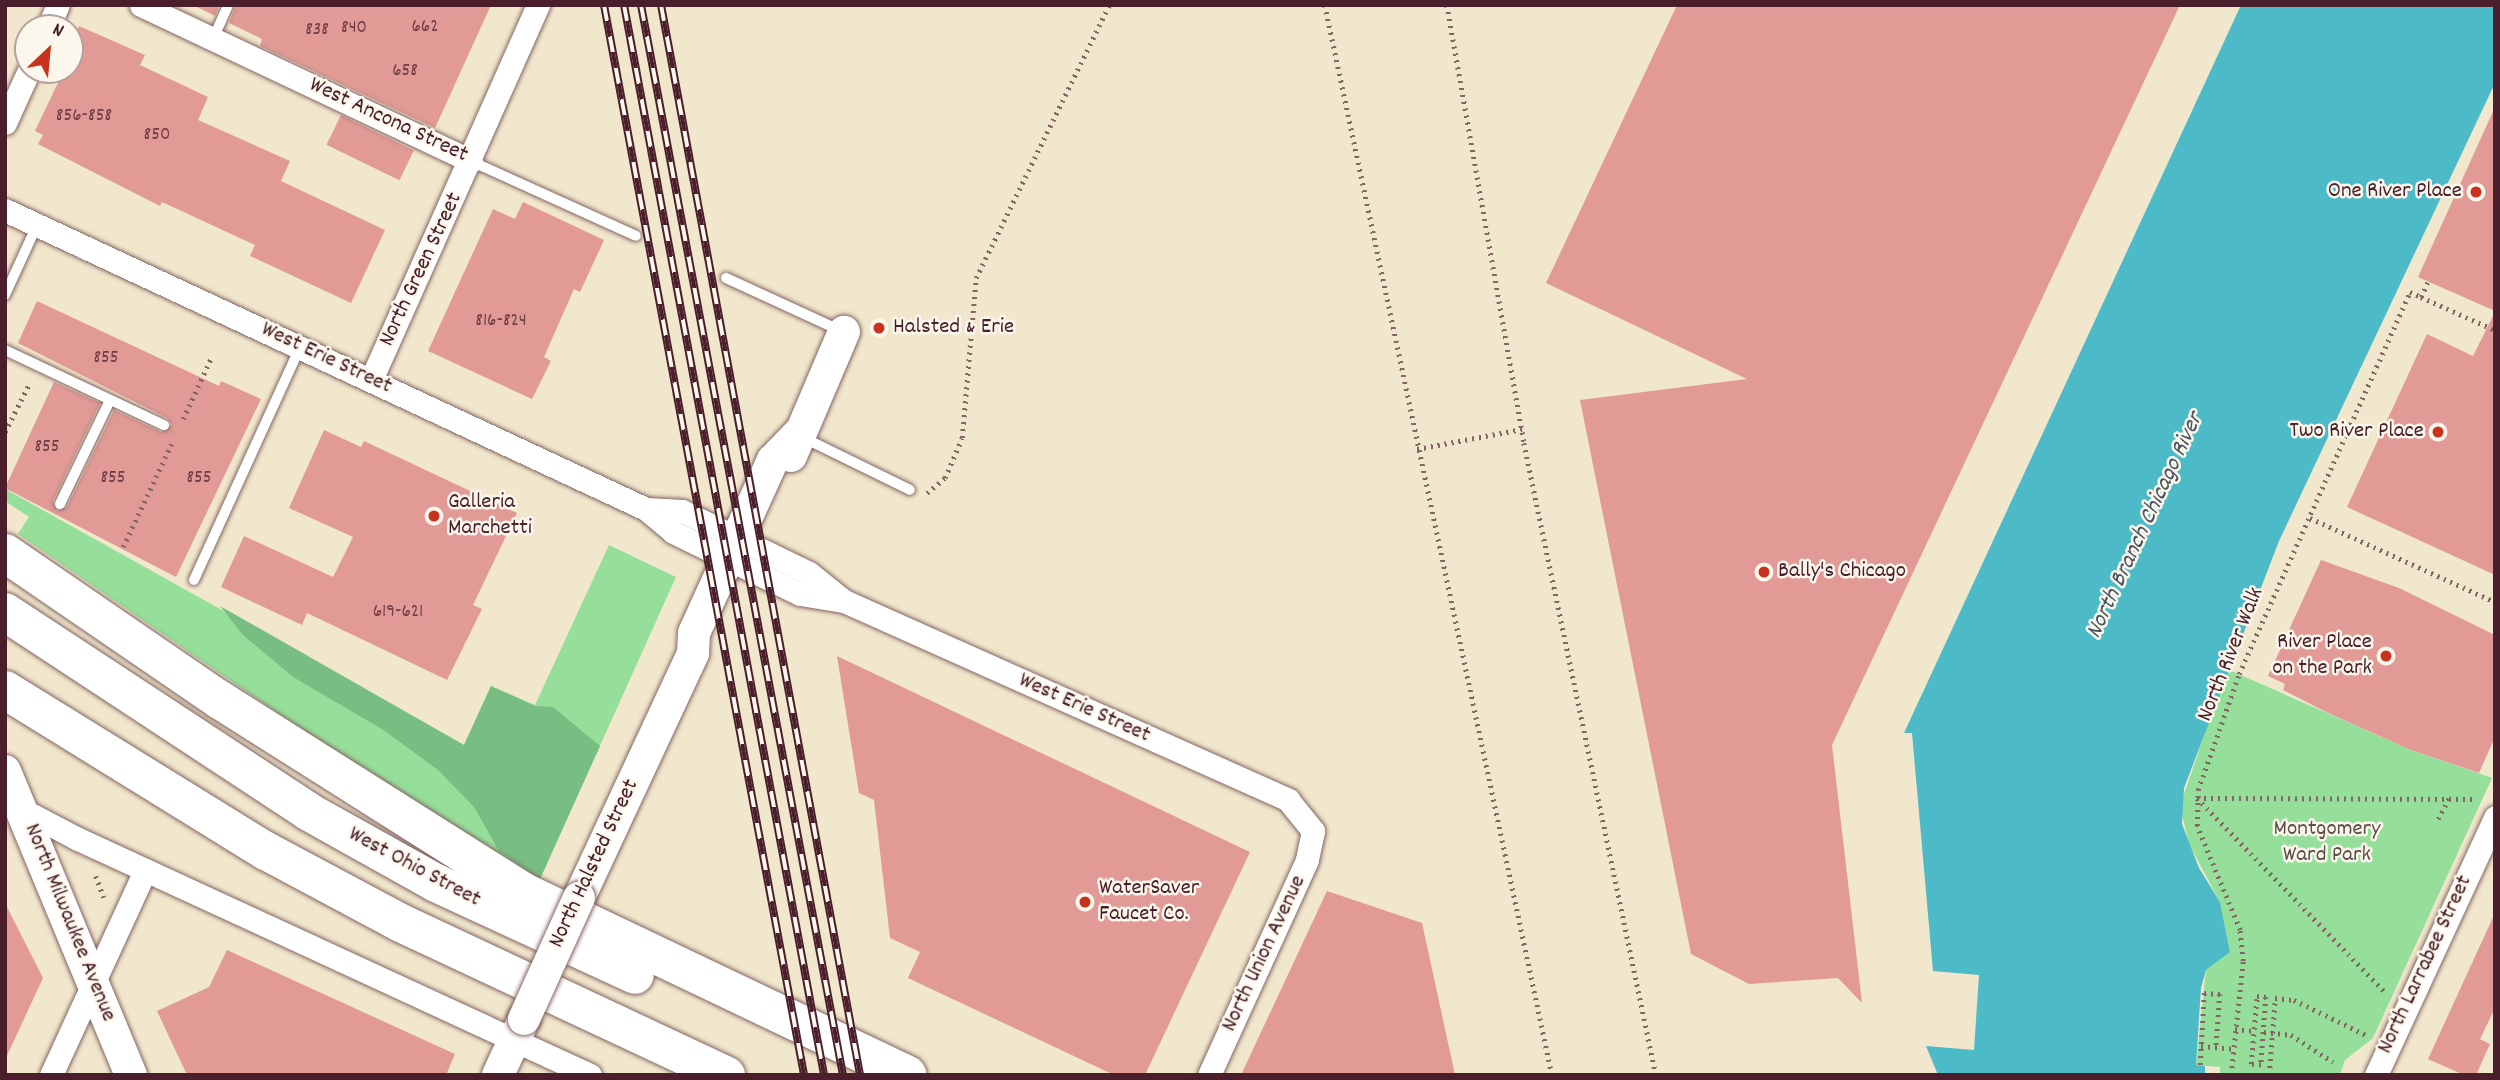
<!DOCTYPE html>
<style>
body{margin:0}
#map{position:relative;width:2500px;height:1080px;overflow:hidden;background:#f1e7cc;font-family:Dekko,sans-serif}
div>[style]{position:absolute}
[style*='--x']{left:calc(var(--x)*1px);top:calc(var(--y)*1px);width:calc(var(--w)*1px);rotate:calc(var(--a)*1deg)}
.green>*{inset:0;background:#96df9a}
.forest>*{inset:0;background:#78be82}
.water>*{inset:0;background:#4dbac8}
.building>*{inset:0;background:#e19a96;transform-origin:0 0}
.path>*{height:4.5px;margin-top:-2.25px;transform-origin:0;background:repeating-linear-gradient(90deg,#846563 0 2px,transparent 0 7px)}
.roads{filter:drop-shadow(0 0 2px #846563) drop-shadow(0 0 2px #846563)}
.service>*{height:10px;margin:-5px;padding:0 5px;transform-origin:5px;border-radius:5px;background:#fff}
.minor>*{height:23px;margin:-11.5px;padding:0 11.5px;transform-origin:11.5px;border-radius:11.5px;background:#fff}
.secondary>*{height:32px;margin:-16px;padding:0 16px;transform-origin:16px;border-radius:16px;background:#fff}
.motorway>*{height:38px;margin:-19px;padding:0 19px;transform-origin:19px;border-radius:19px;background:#fff}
.rail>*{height:8px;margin-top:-4px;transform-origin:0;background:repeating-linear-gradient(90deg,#fbf7ec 0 16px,#4a1f2b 0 32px);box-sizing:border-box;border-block:2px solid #4a1f2b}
.bridges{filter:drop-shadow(0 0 2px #846563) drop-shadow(0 0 2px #846563)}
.secondary-bridge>*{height:32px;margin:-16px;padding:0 16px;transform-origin:16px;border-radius:16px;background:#fff}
.dots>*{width:19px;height:19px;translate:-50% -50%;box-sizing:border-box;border:4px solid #fbf7ec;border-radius:50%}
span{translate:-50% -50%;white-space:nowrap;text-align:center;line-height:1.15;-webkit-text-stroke:5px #fbf7ec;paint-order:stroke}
.number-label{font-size:19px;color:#703e46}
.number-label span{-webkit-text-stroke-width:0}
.street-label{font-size:23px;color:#4a1f2b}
.poi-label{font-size:23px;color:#4a1f2b}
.right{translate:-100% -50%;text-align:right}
.left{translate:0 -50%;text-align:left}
.park-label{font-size:23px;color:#5d4f47}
.water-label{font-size:24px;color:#4b5562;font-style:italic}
.frame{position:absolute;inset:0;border:7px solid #4a1f2b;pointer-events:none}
.north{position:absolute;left:14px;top:14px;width:70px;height:70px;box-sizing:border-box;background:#fbf7ec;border:2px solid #b4a19f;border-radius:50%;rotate:26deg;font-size:19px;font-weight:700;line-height:28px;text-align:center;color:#4a1f2b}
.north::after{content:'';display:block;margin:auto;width:24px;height:32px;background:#c8321e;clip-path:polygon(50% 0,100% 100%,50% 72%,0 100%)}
</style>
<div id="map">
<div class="green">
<i style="clip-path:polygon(5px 489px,464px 745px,491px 686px,535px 705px,609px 545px,676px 577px,540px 879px,350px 763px,18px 534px,29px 517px,5px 501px)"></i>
<i style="clip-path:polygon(2227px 669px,2411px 750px,2492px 778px,2373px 1038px,2345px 1060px,2340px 1075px,2220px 1075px,2220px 1067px,2196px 1065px,2206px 970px,2230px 952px,2220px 902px,2189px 844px,2180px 806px)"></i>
</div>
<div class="forest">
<i style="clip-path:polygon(220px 606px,464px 745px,491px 686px,535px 706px,553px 707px,600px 746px,540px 879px,499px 851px,474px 807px,438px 770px,382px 729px,293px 677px,243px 635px)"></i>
</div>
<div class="water">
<i style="clip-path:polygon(2241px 5px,2495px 5px,2495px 83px,2279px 541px,2184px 788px,2182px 824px,2199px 868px,2220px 902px,2230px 952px,2206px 970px,2201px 988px,2196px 1065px,2205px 1066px,2205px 1074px,2218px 1075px,1938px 1075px,1926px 1046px,1974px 1050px,1979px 975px,1933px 971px,1912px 733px,1904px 733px)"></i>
</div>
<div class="building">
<i style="clip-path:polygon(193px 5px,219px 5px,215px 16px)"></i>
<i style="clip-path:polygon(236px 5px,491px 5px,435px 128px,260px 46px,262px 39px,229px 23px)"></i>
<i style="clip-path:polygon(1677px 5px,2180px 5px,1832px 745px,1862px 1003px,1838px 978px,1749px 984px,1691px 954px,1580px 400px,1747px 379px,1546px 283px)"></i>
<i style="clip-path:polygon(79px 26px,145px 55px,140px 65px,208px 97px,198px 120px,290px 161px,281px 181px,385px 230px,351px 303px,250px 256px,255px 245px,162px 202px,160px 206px,38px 144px,43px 135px,35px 131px,64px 70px,70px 70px,70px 46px)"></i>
<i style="clip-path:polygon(2495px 107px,2495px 311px,2418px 277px)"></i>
<i style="left:341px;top:115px;width:81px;height:33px;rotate:26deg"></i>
<i style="clip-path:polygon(523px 202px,604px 240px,580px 292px,574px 289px,544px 357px,551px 361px,532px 399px,428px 351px,493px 209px,515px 219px)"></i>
<i style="clip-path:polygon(37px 301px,219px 386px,221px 381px,261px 399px,176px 577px,5px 488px,54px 382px,100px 403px,53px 501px,57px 511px,67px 507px,114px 410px,161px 432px,172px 425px,167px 418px,18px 343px)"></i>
<i style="clip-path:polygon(2495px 312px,2495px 575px,2347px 507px,2427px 334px,2473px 356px)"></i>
<i style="clip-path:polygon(324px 430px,361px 447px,364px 441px,517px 513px,473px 605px,482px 609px,447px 680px,307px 613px,302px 625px,221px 587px,244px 536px,333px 577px,353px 537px,289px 508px)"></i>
<i style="clip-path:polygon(2321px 560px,2399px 588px,2495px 635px,2495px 737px,2479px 773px,2411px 750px,2328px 713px,2283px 690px,2285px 684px,2268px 676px)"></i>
<i style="clip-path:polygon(837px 656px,1250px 852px,1145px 1075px,1114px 1075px,908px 978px,920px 952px,890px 938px,874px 800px,859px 793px)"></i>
<i style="clip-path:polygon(1327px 891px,1422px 923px,1455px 1075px,1241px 1075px)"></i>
<i style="clip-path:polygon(5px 903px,43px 978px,5px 1060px)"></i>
<i style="clip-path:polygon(2495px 913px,2495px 1008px,2480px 1039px,2490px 1044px,2476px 1075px,2464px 1075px,2428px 1059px)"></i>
<i style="clip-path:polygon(227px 950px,455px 1054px,446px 1075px,187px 1075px,157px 1011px,209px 987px)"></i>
</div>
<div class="path">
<i style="--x:1325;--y:5;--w:1094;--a:78.02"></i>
<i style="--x:1447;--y:5;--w:445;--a:80"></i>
<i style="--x:1524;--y:443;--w:646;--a:78.2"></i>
<i style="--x:2421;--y:297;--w:81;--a:24"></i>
<i style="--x:183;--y:419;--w:69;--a:-65.3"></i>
<i style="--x:5;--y:432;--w:56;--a:-63.4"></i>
<i style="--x:1417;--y:449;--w:107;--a:-10.8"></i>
<i style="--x:927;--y:493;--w:23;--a:-40"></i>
<i style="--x:945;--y:478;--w:43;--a:-67"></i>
<i style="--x:962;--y:438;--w:161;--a:-85"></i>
<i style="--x:976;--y:278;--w:304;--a:-64"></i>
<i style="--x:2310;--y:518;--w:203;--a:24.4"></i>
<i style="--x:123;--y:547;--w:115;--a:-64.8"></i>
<i style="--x:2197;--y:798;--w:272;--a:45.9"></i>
<i style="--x:2197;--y:798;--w:277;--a:0.2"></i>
<i style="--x:2438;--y:819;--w:24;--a:-62"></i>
<i style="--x:96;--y:876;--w:23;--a:70"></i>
<i style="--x:2257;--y:996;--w:9;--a:6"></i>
<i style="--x:2266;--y:997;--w:68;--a:94.2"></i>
<i style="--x:2261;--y:1065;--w:10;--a:-174"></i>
<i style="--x:2251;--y:1064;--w:68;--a:-85"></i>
<i style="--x:2235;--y:1029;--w:18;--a:6"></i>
<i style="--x:2264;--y:1032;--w:27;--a:6"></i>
<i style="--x:2291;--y:1035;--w:50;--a:32.7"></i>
<i style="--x:2201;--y:1046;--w:32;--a:5"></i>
<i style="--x:2200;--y:1065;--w:72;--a:-86.8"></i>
<i style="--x:2204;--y:993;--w:16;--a:4"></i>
<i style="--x:2220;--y:994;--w:54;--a:94.2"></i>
<i style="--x:2231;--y:1075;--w:115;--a:-84"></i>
<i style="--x:2243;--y:961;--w:31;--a:-96"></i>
<i style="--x:2240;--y:930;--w:113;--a:-112.5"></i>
<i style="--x:2197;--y:826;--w:36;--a:-88"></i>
<i style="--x:2198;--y:790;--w:123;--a:-70.5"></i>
<i style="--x:2239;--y:674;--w:419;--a:-65.9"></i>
<i style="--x:2410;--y:292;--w:12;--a:24"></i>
<i style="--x:2421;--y:297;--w:17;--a:-66"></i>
<i style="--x:2269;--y:1075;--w:77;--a:-85.5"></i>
<i style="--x:2275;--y:998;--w:19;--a:6"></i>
<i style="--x:2294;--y:1000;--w:82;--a:25.9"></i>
</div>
<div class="roads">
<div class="service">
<i style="--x:213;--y:39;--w:37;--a:-66"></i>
<i style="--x:471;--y:161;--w:181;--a:24.4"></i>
<i style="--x:726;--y:278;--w:127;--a:24.7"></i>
<i style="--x:5;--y:295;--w:77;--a:-65.4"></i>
<i style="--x:5;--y:350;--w:176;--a:25.3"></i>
<i style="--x:802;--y:437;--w:120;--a:26.1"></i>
<i style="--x:60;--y:504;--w:115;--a:-64.3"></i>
<i style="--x:194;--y:580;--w:256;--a:-65.5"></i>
</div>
<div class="minor">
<i style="--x:141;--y:5;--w:365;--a:25.3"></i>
<i style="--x:48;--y:28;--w:25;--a:-67"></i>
<i style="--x:5;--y:123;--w:58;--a:-65.6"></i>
<i style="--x:5;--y:210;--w:707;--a:25.01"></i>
<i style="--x:646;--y:509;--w:35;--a:40"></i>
<i style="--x:673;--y:532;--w:141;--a:26"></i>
<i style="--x:800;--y:594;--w:45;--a:9"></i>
<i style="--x:371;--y:380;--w:411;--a:-66"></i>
<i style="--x:646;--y:509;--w:36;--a:3"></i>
<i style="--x:682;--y:511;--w:141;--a:26"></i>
<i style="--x:809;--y:573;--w:45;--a:38.7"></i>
<i style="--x:844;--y:601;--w:487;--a:24.1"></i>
<i style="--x:1288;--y:800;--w:40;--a:51"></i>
<i style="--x:1313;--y:831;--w:30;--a:102"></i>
<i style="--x:1307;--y:860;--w:236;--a:114.5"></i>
<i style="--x:17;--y:807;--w:67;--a:27.7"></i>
<i style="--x:76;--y:838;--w:566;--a:24.75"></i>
<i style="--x:51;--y:1075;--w:225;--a:-65.3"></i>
<i style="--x:2376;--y:1075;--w:284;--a:-65.2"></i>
</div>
<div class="secondary">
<i style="--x:791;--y:456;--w:135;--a:-66.9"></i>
<i style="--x:5;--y:771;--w:329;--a:67.5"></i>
<i style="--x:579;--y:898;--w:270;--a:-65"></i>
<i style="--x:693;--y:653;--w:20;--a:-87"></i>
<i style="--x:694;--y:633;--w:190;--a:-65.5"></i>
<i style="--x:773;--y:460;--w:35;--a:-46"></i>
<i style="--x:498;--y:1075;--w:62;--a:-65.1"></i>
</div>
<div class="motorway">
<i style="--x:5;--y:553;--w:260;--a:34.4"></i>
<i style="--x:220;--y:700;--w:357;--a:32.3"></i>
<i style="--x:522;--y:891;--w:427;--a:25.5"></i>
<i style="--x:5;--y:612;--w:364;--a:33.3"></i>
<i style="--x:309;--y:812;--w:145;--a:29.2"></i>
<i style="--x:436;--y:883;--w:219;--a:24.8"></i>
<i style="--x:5;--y:690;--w:307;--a:31.7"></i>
<i style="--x:266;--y:851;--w:153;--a:28.1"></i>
<i style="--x:401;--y:923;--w:359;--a:25.1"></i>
</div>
</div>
<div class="rail">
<i style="--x:604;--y:5;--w:1089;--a:79.41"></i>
<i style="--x:624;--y:5;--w:1089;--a:79.41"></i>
<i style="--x:641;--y:5;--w:1089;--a:79.31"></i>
<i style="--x:661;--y:5;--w:1088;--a:79.46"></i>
</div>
<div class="bridges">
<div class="secondary-bridge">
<i style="--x:524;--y:1019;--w:133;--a:-65.6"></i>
</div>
</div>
<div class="dots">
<i style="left:2476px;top:192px;background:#c8321e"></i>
<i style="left:879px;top:328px;background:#c8321e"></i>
<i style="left:2438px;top:432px;background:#c8321e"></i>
<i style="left:434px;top:516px;background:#c8321e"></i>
<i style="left:1764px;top:572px;background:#c8321e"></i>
<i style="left:2386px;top:656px;background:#c8321e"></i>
<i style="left:1085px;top:902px;background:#c8321e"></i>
</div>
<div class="number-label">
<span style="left:425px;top:28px">662</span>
<span style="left:354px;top:29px">840</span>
<span style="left:317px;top:31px">838</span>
<span style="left:405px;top:72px">658</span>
<span style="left:84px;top:117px">856-858</span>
<span style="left:157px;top:136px">850</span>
<span style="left:501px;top:322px">816-824</span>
<span style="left:106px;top:359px">855</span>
<span style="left:47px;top:448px">855</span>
<span style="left:113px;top:479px">855</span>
<span style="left:199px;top:479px">855</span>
<span style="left:398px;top:613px">619-621</span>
</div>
<div class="street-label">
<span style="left:388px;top:121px;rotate:25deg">West Ancona Street</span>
<span style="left:422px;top:270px;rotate:-65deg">North Green Street</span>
<span style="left:326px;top:359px;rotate:25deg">West Erie Street</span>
<span style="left:2232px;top:655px;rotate:-68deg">North River Walk</span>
<span style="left:1084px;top:709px;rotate:24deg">West Erie Street</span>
<span style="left:595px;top:864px;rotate:-65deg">North Halsted Street</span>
<span style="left:414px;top:868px;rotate:28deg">West Ohio Street</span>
<span style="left:69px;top:923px;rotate:68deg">North Milwaukee Avenue</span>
<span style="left:1265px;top:954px;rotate:-65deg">North Union Avenue</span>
<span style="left:2426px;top:965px;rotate:-65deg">North Larrabee Street</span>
</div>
<div class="poi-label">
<span class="right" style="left:2462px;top:192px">One River Place</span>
<span class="left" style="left:893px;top:328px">Halsted &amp; Erie</span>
<span class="right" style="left:2424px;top:432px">Two River Place</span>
<span class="left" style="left:448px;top:516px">Galleria<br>Marchetti</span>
<span class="left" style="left:1778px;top:572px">Bally's Chicago</span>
<span class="right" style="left:2372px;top:656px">River Place<br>on the Park</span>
<span class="left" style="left:1099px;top:902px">WaterSaver<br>Faucet Co.</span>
</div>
<div class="park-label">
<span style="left:2327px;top:843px">Montgomery<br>Ward Park</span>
</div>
<div class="water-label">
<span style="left:2146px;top:526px;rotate:-65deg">North Branch Chicago River</span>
</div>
<div class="frame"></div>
<div class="north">N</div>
</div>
